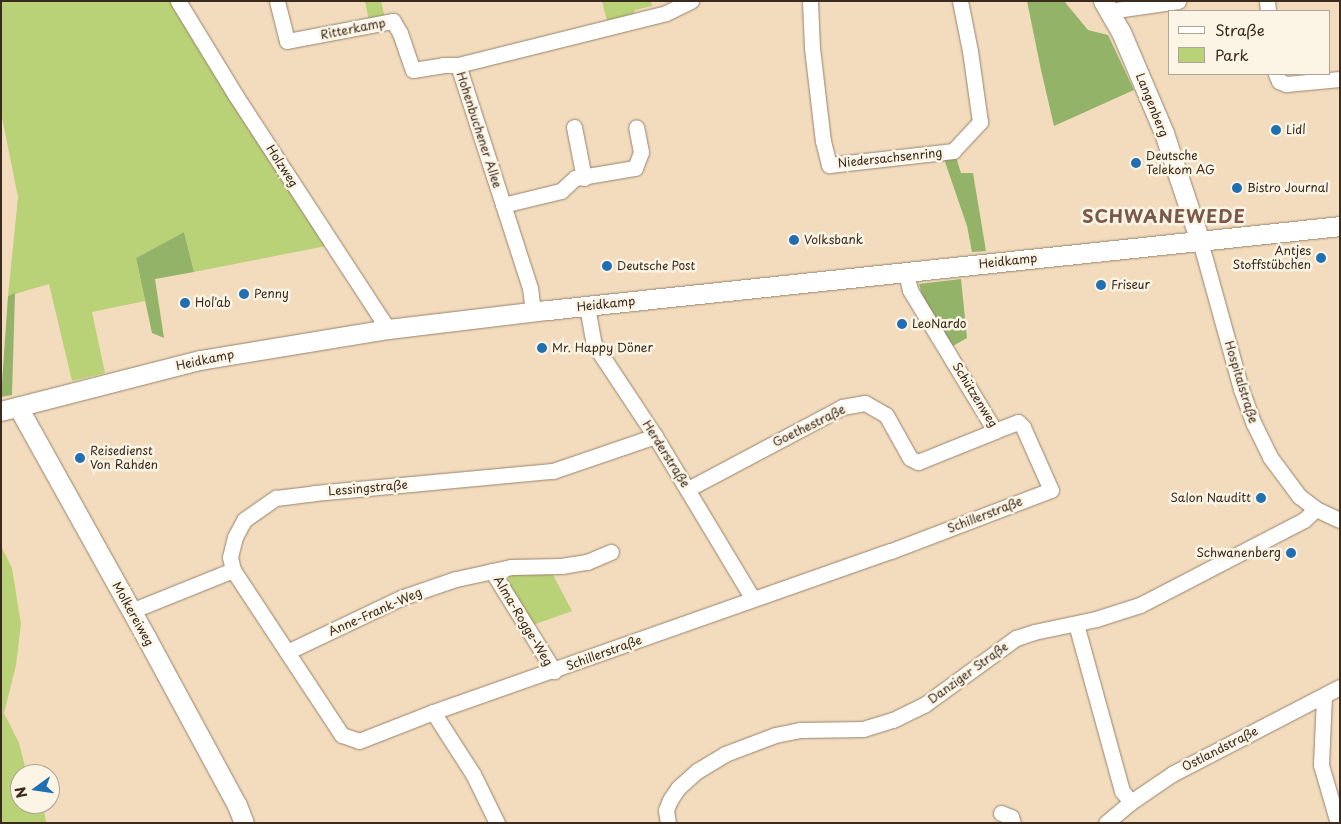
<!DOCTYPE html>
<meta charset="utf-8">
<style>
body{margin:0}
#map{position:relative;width:1341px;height:824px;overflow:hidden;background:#f3dcbd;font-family:"Playpen Sans",sans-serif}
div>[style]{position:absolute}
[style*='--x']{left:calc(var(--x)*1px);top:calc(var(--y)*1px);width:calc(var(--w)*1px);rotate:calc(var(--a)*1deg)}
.green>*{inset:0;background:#bad277}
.forest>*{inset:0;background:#93b468}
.roads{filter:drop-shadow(0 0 1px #97836e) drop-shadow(0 0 1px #97836e)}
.minor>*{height:15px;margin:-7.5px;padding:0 7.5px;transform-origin:7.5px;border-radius:7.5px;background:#fff}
.major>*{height:19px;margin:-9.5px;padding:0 9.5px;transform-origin:9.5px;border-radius:9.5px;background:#fff}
.dots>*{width:14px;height:14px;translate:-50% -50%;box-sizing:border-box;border:2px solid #fcf5e5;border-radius:50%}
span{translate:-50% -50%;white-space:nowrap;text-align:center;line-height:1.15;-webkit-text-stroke:5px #fcf5e5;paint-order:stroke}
.street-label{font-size:12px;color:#3b2a1e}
.poi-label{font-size:12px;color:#3b2a1e}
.left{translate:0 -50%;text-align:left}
.right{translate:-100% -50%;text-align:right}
.district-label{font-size:18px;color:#79594b;font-weight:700;letter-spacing:1px}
.frame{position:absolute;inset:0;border:2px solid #3b2a1e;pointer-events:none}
.legend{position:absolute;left:1168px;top:10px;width:162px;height:65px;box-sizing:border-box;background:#fcf5e5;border:1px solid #afa495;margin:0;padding:6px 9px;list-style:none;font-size:15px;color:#3b2a1e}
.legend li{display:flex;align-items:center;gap:10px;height:25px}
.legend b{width:25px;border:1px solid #afa495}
.north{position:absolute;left:10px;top:764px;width:50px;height:50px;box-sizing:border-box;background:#fcf5e5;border:1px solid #afa495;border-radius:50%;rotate:256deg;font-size:14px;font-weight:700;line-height:20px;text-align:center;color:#3b2a1e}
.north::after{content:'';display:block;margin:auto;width:18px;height:22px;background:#1f6fb2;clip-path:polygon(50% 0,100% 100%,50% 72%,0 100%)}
</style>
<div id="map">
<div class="green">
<i style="clip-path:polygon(1px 1px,170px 1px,326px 246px,194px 272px,184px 232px,136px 258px,145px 301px,92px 312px,105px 373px,72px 381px,49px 284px,8px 296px,18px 197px,1px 113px)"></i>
<i style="clip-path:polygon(365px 1px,381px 1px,385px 18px,369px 21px)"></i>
<i style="clip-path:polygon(602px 1px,651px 1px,652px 6px,635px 10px,632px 15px,607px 21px)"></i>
<i style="clip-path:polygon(1px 546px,12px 568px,21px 624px,16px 665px,4px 713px,19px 743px,27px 774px,20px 774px,20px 804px,43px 804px,46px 823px,1px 823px)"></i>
<i style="clip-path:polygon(551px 571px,572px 611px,533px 625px,506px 583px,511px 573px)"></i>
</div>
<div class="forest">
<i style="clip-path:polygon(1027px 1px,1064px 1px,1088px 30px,1108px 35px,1134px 90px,1054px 126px,1041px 70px)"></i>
<i style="clip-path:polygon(956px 157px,961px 173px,973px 173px,986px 251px,972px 252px,967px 226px,944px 159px)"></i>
<i style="clip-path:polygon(184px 232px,194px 272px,155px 279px,164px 338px,152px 333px,136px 258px)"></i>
<i style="clip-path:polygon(961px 279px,967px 338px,951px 347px,923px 299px,919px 284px)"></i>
<i style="clip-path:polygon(15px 293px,12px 395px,1px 397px,8px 296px)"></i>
</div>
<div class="roads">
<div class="minor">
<i style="--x:178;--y:1;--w:111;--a:58.6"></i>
<i style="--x:236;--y:96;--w:278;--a:56.9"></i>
<i style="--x:277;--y:1;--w:41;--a:76"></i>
<i style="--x:287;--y:41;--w:108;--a:-10.7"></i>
<i style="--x:393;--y:21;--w:14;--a:60"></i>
<i style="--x:400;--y:33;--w:39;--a:71"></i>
<i style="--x:413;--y:70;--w:30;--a:-9"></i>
<i style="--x:443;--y:65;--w:15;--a:0"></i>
<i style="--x:810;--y:1;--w:47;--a:87.6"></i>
<i style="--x:812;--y:48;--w:94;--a:83.3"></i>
<i style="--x:823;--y:141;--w:25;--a:76"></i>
<i style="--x:829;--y:165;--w:125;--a:-6.4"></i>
<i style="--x:953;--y:151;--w:40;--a:-47"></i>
<i style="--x:980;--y:122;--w:72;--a:-98"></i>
<i style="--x:970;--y:51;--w:51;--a:-101.3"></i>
<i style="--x:1267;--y:1;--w:10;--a:84"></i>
<i style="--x:1109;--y:11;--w:70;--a:-8.2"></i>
<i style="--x:1276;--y:74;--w:8;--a:67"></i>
<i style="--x:1279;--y:81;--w:8;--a:23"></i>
<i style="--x:1286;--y:84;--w:54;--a:-5.3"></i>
<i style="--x:574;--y:127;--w:52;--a:78.9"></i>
<i style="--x:503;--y:205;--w:60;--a:-13.6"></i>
<i style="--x:561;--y:191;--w:19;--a:-43"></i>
<i style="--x:575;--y:178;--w:61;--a:-9.5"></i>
<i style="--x:635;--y:168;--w:17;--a:-69"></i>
<i style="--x:641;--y:152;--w:25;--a:-101"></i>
<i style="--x:1200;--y:241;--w:154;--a:74.5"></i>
<i style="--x:1241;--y:389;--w:37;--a:70"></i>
<i style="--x:1254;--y:424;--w:37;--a:64"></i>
<i style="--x:1270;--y:457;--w:49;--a:53.4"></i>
<i style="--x:1299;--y:496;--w:21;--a:37"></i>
<i style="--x:1316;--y:509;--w:26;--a:25"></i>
<i style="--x:587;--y:306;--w:39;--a:80"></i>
<i style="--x:594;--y:344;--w:110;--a:56.5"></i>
<i style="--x:655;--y:436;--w:190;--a:59"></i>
<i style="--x:533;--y:312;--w:24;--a:-97"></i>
<i style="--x:530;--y:288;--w:234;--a:-107.9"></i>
<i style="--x:458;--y:65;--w:214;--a:-14"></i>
<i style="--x:666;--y:13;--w:28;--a:-26"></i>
<i style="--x:688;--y:489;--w:174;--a:-28"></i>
<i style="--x:842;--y:407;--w:23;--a:-10"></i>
<i style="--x:865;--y:403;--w:24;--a:30"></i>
<i style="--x:886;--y:415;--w:49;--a:60.8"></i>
<i style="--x:910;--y:458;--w:9;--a:27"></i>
<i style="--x:918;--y:462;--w:83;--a:-21.9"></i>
<i style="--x:233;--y:570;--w:198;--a:56.6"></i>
<i style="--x:342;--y:735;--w:18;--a:19"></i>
<i style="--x:359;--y:741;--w:79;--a:-21.4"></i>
<i style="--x:433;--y:712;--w:485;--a:-19.4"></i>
<i style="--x:891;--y:551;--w:171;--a:-20.9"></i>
<i style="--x:1051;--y:490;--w:69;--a:-114"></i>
<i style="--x:1023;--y:427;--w:7;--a:-135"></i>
<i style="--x:1018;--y:422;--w:25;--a:159"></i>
<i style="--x:995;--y:431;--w:165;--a:-121.1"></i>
<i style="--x:910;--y:290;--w:18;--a:-103"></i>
<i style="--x:492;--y:571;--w:118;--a:58.2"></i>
<i style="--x:131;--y:611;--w:110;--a:-21.9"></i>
<i style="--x:233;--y:570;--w:13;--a:-103"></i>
<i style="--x:230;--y:557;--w:21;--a:-76"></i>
<i style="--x:235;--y:537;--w:19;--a:-62"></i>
<i style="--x:244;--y:520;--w:39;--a:-35"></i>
<i style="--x:276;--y:498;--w:38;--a:-7"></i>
<i style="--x:314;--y:493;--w:240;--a:-5.3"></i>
<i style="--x:553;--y:471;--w:108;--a:-18.9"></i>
<i style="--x:1076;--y:624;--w:173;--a:74.6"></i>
<i style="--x:1122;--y:791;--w:14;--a:51"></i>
<i style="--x:287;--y:652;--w:128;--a:-25.4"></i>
<i style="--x:403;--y:597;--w:56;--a:-18.8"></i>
<i style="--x:456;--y:579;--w:56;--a:-12.3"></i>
<i style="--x:511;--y:567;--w:50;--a:-1.1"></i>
<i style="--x:561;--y:566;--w:26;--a:-9"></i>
<i style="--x:587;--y:562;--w:26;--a:-23"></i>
<i style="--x:1324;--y:696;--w:69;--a:92.5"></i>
<i style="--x:1321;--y:765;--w:60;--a:73.7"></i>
<i style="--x:433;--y:712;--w:74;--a:57.2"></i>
<i style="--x:473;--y:774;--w:55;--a:63.9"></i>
<i style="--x:1001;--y:813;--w:11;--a:22"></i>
<i style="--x:1011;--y:817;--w:6;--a:72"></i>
<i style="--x:668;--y:823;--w:13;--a:-99"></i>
<i style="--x:666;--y:810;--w:11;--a:-68"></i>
<i style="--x:670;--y:800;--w:14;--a:-56"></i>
<i style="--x:678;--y:788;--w:25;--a:-42"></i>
<i style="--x:697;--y:771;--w:33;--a:-31"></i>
<i style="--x:725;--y:754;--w:53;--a:-20.8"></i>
<i style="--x:775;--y:735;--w:25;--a:-11"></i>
<i style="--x:800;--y:730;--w:63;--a:-0.9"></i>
<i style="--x:863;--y:729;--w:31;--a:-17"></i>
<i style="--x:893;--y:720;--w:34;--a:-26"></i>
<i style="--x:924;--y:705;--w:114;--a:-36.1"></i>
<i style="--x:1016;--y:638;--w:19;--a:-18"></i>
<i style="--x:1034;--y:632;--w:63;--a:-11.8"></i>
<i style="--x:1096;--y:619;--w:46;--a:-17.7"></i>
<i style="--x:1140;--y:605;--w:185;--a:-27.4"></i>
<i style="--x:1304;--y:520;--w:16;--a:-43"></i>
<i style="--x:1106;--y:823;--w:33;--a:-40"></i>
<i style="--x:1131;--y:802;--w:50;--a:-34.3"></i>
<i style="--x:1172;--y:774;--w:189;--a:-27.4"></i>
</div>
<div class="major">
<i style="--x:1103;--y:1;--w:36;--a:60"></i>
<i style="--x:1121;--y:32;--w:110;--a:66.9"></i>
<i style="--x:1164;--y:133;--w:114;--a:71.6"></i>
<i style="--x:18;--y:407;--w:263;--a:60.9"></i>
<i style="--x:146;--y:637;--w:191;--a:61.6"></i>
<i style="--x:237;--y:805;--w:19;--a:69"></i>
<i style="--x:1;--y:411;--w:205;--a:-14.4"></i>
<i style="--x:200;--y:360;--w:191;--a:-9.4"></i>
<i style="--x:388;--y:329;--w:161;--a:-6.8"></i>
<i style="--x:548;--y:310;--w:796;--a:-6.05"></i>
</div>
</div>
<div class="dots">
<i style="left:1276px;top:130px;background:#1f6fb2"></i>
<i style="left:1136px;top:163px;background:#1f6fb2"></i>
<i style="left:1237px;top:188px;background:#1f6fb2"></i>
<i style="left:794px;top:240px;background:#1f6fb2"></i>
<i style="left:1321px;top:258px;background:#1f6fb2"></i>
<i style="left:607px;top:266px;background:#1f6fb2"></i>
<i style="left:1101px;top:285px;background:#1f6fb2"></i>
<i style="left:244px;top:294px;background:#1f6fb2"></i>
<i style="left:185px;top:303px;background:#1f6fb2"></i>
<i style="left:902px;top:324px;background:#1f6fb2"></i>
<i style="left:542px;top:348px;background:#1f6fb2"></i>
<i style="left:80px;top:458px;background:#1f6fb2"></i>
<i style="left:1261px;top:498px;background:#1f6fb2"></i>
<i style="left:1291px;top:553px;background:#1f6fb2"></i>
</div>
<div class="street-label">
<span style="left:353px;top:29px;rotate:-11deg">Ritterkamp</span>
<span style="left:1152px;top:105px;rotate:68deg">Langenberg</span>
<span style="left:479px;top:130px;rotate:72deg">Hohenbuchener Allee</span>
<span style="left:890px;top:158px;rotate:-6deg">Niedersachsenring</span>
<span style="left:282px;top:166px;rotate:57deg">Holzweg</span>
<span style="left:1008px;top:261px;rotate:-6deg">Heidkamp</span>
<span style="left:606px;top:304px;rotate:-6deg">Heidkamp</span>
<span style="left:205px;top:360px;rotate:-12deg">Heidkamp</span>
<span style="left:1241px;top:382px;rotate:73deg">Hospitalstraße</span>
<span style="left:975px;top:395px;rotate:58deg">Schützenweg</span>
<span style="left:809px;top:426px;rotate:-26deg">Goethestraße</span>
<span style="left:666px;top:454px;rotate:58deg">Herderstraße</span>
<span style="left:368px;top:488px;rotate:-5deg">Lessingstraße</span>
<span style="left:985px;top:515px;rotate:-21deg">Schillerstraße</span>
<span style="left:375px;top:612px;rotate:-24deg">Anne-Frank-Weg</span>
<span style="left:133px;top:614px;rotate:61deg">Molkereiweg</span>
<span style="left:523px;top:621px;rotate:59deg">Alma-Rogge-Weg</span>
<span style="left:604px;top:653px;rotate:-20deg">Schillerstraße</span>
<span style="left:968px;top:673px;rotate:-36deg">Danziger Straße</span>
<span style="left:1220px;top:749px;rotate:-27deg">Ostlandstraße</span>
</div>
<div class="poi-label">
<span class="left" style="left:1286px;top:130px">Lidl</span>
<span class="left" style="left:1146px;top:163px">Deutsche<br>Telekom AG</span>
<span class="left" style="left:1247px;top:188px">Bistro Journal</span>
<span class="left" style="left:804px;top:240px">Volksbank</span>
<span class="right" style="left:1311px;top:258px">Antjes<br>Stoffstübchen</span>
<span class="left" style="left:617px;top:266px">Deutsche Post</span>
<span class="left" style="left:1111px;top:285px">Friseur</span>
<span class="left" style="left:254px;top:294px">Penny</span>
<span class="left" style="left:195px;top:303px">Hol'ab</span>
<span class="left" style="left:912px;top:324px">LeoNardo</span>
<span class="left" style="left:552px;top:348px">Mr. Happy Döner</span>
<span class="left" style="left:90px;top:458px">Reisedienst<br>Von Rahden</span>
<span class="right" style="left:1251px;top:498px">Salon Nauditt</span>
<span class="right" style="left:1281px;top:553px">Schwanenberg</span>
</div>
<div class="district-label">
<span style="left:1164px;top:216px">SCHWANEWEDE</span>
</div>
<div class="frame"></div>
<ul class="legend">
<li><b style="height:6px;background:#fff"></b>Straße</li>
<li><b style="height:14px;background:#bad277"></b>Park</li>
</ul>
<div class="north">N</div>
</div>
